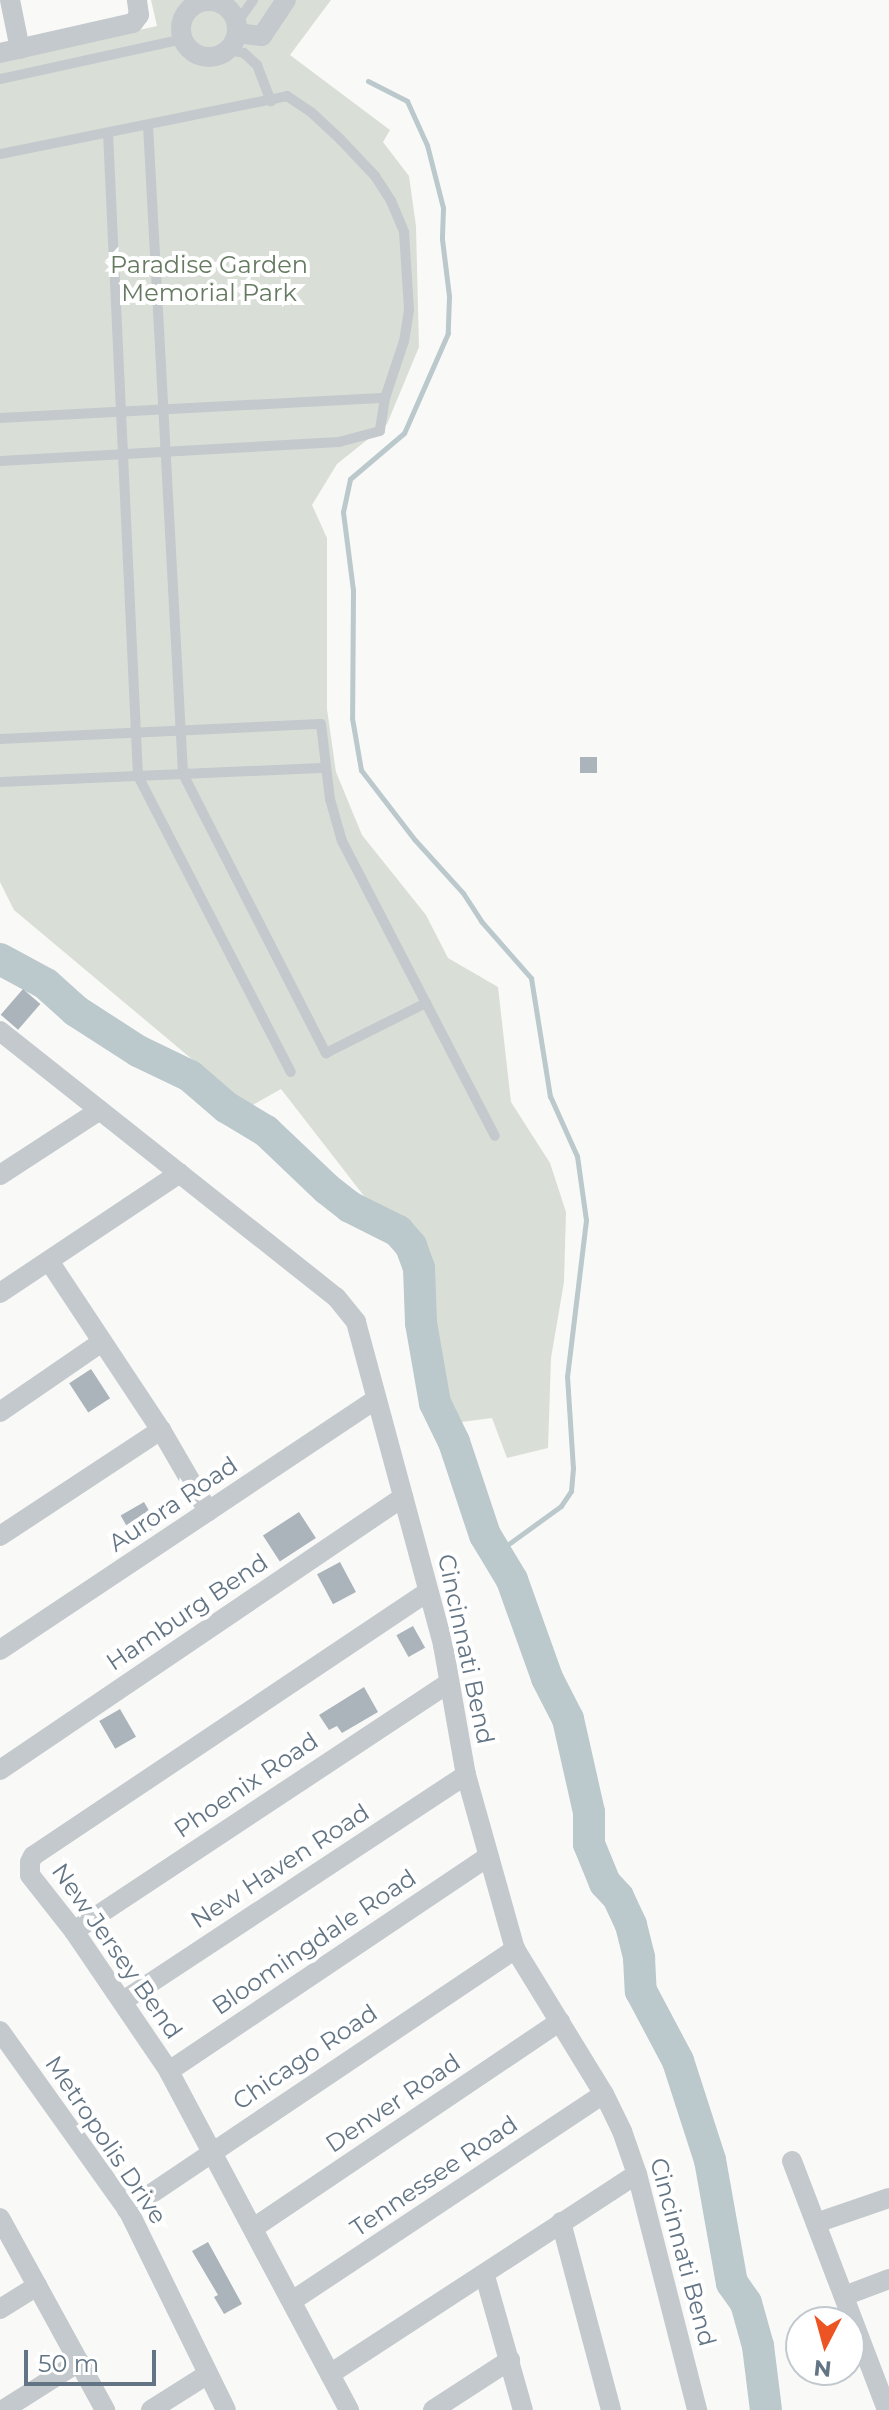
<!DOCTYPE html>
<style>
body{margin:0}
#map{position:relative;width:889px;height:2410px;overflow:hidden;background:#f9faf7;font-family:Montserrat,sans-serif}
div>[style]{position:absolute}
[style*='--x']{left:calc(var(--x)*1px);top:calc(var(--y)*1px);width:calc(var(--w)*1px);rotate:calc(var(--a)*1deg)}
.green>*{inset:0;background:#d9dfd6}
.stream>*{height:5px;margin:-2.5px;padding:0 2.5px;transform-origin:2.5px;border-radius:2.5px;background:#bbc8cc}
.river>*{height:32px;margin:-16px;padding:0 16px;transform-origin:16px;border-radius:16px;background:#bbc8cc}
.building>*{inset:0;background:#abb4bb;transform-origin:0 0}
.service>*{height:10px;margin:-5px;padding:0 5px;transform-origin:5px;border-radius:5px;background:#c4c9cd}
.minor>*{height:20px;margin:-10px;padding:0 10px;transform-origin:10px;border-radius:10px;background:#c4c9cd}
.minor>.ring{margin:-10px;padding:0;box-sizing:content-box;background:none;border:20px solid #c4c9cd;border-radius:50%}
span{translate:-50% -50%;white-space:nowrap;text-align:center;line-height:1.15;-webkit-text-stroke:8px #fff;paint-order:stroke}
.park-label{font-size:24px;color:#667a62}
.street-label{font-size:24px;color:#637584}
.north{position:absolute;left:785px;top:2306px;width:80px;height:80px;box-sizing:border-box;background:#fff;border:2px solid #c1c8ce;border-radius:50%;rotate:186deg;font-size:22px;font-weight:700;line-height:32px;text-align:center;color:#637584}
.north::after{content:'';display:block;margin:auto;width:28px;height:36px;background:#ed5424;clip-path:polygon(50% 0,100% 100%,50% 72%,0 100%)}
.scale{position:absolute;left:24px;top:2350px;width:132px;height:36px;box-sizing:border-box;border:4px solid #637584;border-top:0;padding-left:10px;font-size:24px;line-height:28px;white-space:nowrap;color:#637584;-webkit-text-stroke:6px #fff;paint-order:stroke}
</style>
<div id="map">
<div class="green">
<i style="clip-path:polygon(151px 0,331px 0,290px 55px,390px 130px,383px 142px,409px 176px,416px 226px,419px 347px,387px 424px,337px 464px,312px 505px,327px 538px,327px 709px,336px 772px,362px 835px,426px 915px,448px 958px,498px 987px,511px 1102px,550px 1163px,566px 1212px,564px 1282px,551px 1358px,548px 1448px,507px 1458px,492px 1418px,454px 1423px,429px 1350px,421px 1311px,425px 1246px,412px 1225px,364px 1196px,281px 1089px,249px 1107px,14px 910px,0 882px,0 61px,157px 26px)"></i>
</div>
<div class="stream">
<i style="--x:368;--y:81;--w:44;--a:27.1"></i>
<i style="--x:407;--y:101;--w:48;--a:65.6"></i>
<i style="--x:427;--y:145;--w:65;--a:75.7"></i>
<i style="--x:443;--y:208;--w:31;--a:92"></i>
<i style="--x:442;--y:239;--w:57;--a:83"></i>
<i style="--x:449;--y:296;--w:37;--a:92"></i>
<i style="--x:448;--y:333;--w:109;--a:113.7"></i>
<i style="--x:404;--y:433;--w:71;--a:139.6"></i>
<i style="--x:350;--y:479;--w:34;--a:102"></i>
<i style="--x:343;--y:512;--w:79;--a:82.7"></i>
<i style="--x:353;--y:590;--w:128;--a:90.4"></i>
<i style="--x:352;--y:718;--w:53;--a:80.2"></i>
<i style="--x:361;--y:770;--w:88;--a:52.4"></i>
<i style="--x:415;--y:840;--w:72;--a:47.8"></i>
<i style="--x:463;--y:893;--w:33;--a:57"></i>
<i style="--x:481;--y:921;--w:76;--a:48.7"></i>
<i style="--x:531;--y:978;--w:120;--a:80.9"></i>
<i style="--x:550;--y:1096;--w:66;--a:65.8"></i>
<i style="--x:577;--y:1156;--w:65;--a:82"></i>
<i style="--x:586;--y:1220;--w:157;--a:96.9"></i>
<i style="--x:567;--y:1376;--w:92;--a:86.3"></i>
<i style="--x:573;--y:1468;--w:23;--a:95"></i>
<i style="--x:571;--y:1491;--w:18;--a:124"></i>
<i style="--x:561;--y:1506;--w:80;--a:144.1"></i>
</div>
<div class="river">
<i style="--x:0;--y:959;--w:52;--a:28.5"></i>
<i style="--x:46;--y:984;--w:40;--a:42"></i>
<i style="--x:76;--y:1011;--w:74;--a:32.8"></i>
<i style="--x:138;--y:1051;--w:58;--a:25.7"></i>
<i style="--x:190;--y:1076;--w:48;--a:40.7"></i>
<i style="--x:226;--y:1107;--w:47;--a:31"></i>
<i style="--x:266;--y:1131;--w:84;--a:43.6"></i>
<i style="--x:327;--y:1189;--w:29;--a:38"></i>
<i style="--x:350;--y:1207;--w:54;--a:26.6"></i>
<i style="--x:398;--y:1231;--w:20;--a:49"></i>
<i style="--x:411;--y:1246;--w:23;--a:70"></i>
<i style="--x:419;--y:1268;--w:55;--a:87.9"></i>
<i style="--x:421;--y:1323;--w:81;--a:80.1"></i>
<i style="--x:435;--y:1403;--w:43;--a:64"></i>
<i style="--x:454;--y:1442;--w:98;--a:71.6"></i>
<i style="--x:485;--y:1535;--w:52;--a:59"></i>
<i style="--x:512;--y:1580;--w:104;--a:70.3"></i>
<i style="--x:547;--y:1678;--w:46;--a:62.9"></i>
<i style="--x:568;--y:1719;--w:95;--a:77.3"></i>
<i style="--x:589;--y:1812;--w:32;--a:90"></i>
<i style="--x:589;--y:1844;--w:42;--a:67.7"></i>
<i style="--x:605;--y:1883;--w:19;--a:47"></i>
<i style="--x:618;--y:1897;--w:31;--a:65"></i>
<i style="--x:631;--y:1925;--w:34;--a:76"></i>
<i style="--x:639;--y:1958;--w:33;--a:87"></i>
<i style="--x:641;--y:1991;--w:79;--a:62.1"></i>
<i style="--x:678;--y:2061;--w:104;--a:72.1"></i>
<i style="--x:710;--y:2160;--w:125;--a:79.9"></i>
<i style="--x:732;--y:2283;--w:24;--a:55"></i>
<i style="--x:746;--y:2303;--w:45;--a:74.4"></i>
<i style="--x:758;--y:2346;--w:64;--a:82.9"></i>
</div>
<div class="building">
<i style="left:580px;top:757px;width:17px;height:16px"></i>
<i style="left:23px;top:989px;width:23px;height:34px;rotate:41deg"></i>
<i style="left:91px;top:1369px;width:35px;height:26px;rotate:57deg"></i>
<i style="left:144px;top:1502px;width:28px;height:27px;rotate:60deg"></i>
<i style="left:299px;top:1512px;width:31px;height:43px;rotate:57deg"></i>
<i style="left:340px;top:1562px;width:34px;height:26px;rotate:62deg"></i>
<i style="left:413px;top:1626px;width:25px;height:19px;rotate:61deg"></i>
<i style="clip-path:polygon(364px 1687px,378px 1712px,342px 1733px,337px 1726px,329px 1730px,319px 1715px)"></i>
<i style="left:120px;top:1709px;width:32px;height:24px;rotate:60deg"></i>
<i style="clip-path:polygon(208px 2242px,242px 2304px,224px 2314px,214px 2297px,218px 2295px,192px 2251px)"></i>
</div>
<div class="service">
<i style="--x:198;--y:0;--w:3;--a:72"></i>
<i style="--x:212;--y:1;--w:1;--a:-90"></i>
<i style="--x:237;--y:23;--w:28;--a:-55"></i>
<i style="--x:229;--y:50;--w:15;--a:11"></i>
<i style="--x:244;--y:53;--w:18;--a:43"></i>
<i style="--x:257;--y:65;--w:39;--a:69"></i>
<i style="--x:0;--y:79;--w:187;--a:-12.3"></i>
<i style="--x:148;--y:125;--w:650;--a:86.91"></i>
<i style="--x:183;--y:774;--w:314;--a:62.9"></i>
<i style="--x:326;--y:1053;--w:112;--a:-26.6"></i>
<i style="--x:108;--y:133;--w:644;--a:87.33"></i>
<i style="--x:138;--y:776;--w:333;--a:62.7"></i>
<i style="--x:0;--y:154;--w:293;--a:-11.4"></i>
<i style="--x:287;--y:96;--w:29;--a:34"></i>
<i style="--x:311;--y:112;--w:40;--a:43"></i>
<i style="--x:340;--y:139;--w:51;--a:46.6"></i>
<i style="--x:375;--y:176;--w:30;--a:57"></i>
<i style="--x:391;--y:201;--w:34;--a:67"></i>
<i style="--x:404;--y:232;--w:78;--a:86.3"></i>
<i style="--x:409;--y:310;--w:31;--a:99"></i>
<i style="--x:404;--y:341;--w:60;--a:108.4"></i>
<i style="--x:385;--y:398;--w:33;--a:99"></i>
<i style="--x:380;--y:431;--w:42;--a:165"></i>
<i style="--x:339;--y:442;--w:340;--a:176.8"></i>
<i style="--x:0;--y:418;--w:386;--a:-3"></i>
<i style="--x:0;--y:739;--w:321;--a:-2.7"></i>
<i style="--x:321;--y:724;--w:76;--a:83.2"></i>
<i style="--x:330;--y:799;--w:44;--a:74.1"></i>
<i style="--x:342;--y:841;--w:332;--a:62.6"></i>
<i style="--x:0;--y:782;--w:326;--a:-2.5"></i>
</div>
<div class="minor">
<i style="--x:10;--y:0;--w:50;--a:78.5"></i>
<i class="ring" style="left:181px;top:1px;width:36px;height:36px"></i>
<i style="--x:237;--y:33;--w:25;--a:7"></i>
<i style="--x:262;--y:36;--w:43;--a:-56.3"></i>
<i style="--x:0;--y:53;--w:136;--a:-12.7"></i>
<i style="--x:133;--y:23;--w:10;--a:-53"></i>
<i style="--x:139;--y:15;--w:15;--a:-98"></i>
<i style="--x:0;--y:1031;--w:429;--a:38.4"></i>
<i style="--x:336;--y:1297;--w:32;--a:51"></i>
<i style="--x:356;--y:1322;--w:335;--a:74.9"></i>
<i style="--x:443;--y:1645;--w:132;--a:80"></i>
<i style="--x:466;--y:1775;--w:181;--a:74.3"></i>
<i style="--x:515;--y:1949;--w:170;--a:58.5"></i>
<i style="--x:604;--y:2094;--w:41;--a:64.1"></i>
<i style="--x:622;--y:2131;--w:46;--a:70.8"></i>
<i style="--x:637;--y:2174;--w:244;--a:75.7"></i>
<i style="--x:0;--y:1175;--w:119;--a:-33"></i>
<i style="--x:49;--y:1261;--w:203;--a:56.5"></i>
<i style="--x:161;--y:1430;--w:94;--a:59.9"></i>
<i style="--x:0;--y:1293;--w:216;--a:-33.7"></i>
<i style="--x:0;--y:1412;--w:124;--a:-34.5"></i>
<i style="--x:0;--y:1536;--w:193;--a:-33.4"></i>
<i style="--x:0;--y:1650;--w:451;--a:-33.7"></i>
<i style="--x:0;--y:1770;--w:487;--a:-34.1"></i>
<i style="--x:74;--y:1931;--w:449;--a:-33.5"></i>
<i style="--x:123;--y:2001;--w:411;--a:-33.4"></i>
<i style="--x:0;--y:2031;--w:222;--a:54.5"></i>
<i style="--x:129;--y:2212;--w:220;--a:63.9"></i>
<i style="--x:169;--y:2071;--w:384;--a:-33.9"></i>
<i style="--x:792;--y:2161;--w:267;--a:69.1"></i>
<i style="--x:127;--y:2210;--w:468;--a:-33.9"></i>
<i style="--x:0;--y:2218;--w:219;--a:61.3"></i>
<i style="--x:561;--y:2222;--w:195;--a:75.1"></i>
<i style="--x:816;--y:2223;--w:77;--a:-18.9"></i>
<i style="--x:255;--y:2227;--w:368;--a:-34"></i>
<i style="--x:485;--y:2276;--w:139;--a:74.2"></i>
<i style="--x:844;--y:2296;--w:48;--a:-20.7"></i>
<i style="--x:292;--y:2301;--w:374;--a:-33.6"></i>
<i style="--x:0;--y:2309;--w:44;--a:-31.9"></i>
<i style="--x:330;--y:2374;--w:366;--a:-33.1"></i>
<i style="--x:3;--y:2410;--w:90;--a:-32.3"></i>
<i style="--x:151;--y:2410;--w:67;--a:-32.3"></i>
<i style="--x:349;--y:2410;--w:384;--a:-118"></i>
<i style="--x:169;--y:2071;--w:169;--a:-124.2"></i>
<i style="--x:74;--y:1931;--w:71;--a:-128.2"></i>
<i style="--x:30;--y:1875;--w:13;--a:-90"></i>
<i style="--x:30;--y:1862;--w:7;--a:-63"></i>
<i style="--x:33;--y:1856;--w:475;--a:-33.8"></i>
<i style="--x:433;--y:2410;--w:92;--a:-33"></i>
</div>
<div class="park-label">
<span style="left:209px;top:279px">Paradise Garden<br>Memorial Park</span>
</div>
<div class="street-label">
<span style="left:173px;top:1504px;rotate:-34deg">Aurora Road</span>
<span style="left:187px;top:1612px;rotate:-34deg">Hamburg Bend</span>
<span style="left:466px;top:1649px;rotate:78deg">Cincinnati Bend</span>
<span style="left:246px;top:1785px;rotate:-34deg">Phoenix Road</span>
<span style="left:280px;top:1866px;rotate:-33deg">New Haven Road</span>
<span style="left:314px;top:1942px;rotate:-34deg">Bloomingdale Road</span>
<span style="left:117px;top:1951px;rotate:55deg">New Jersey Bend</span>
<span style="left:305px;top:2057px;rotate:-34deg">Chicago Road</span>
<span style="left:393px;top:2103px;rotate:-34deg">Denver Road</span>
<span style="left:106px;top:2140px;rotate:56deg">Metropolis Drive</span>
<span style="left:434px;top:2176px;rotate:-34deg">Tennessee Road</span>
<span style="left:683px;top:2252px;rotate:75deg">Cincinnati Bend</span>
</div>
<div class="north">N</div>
<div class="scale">50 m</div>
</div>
